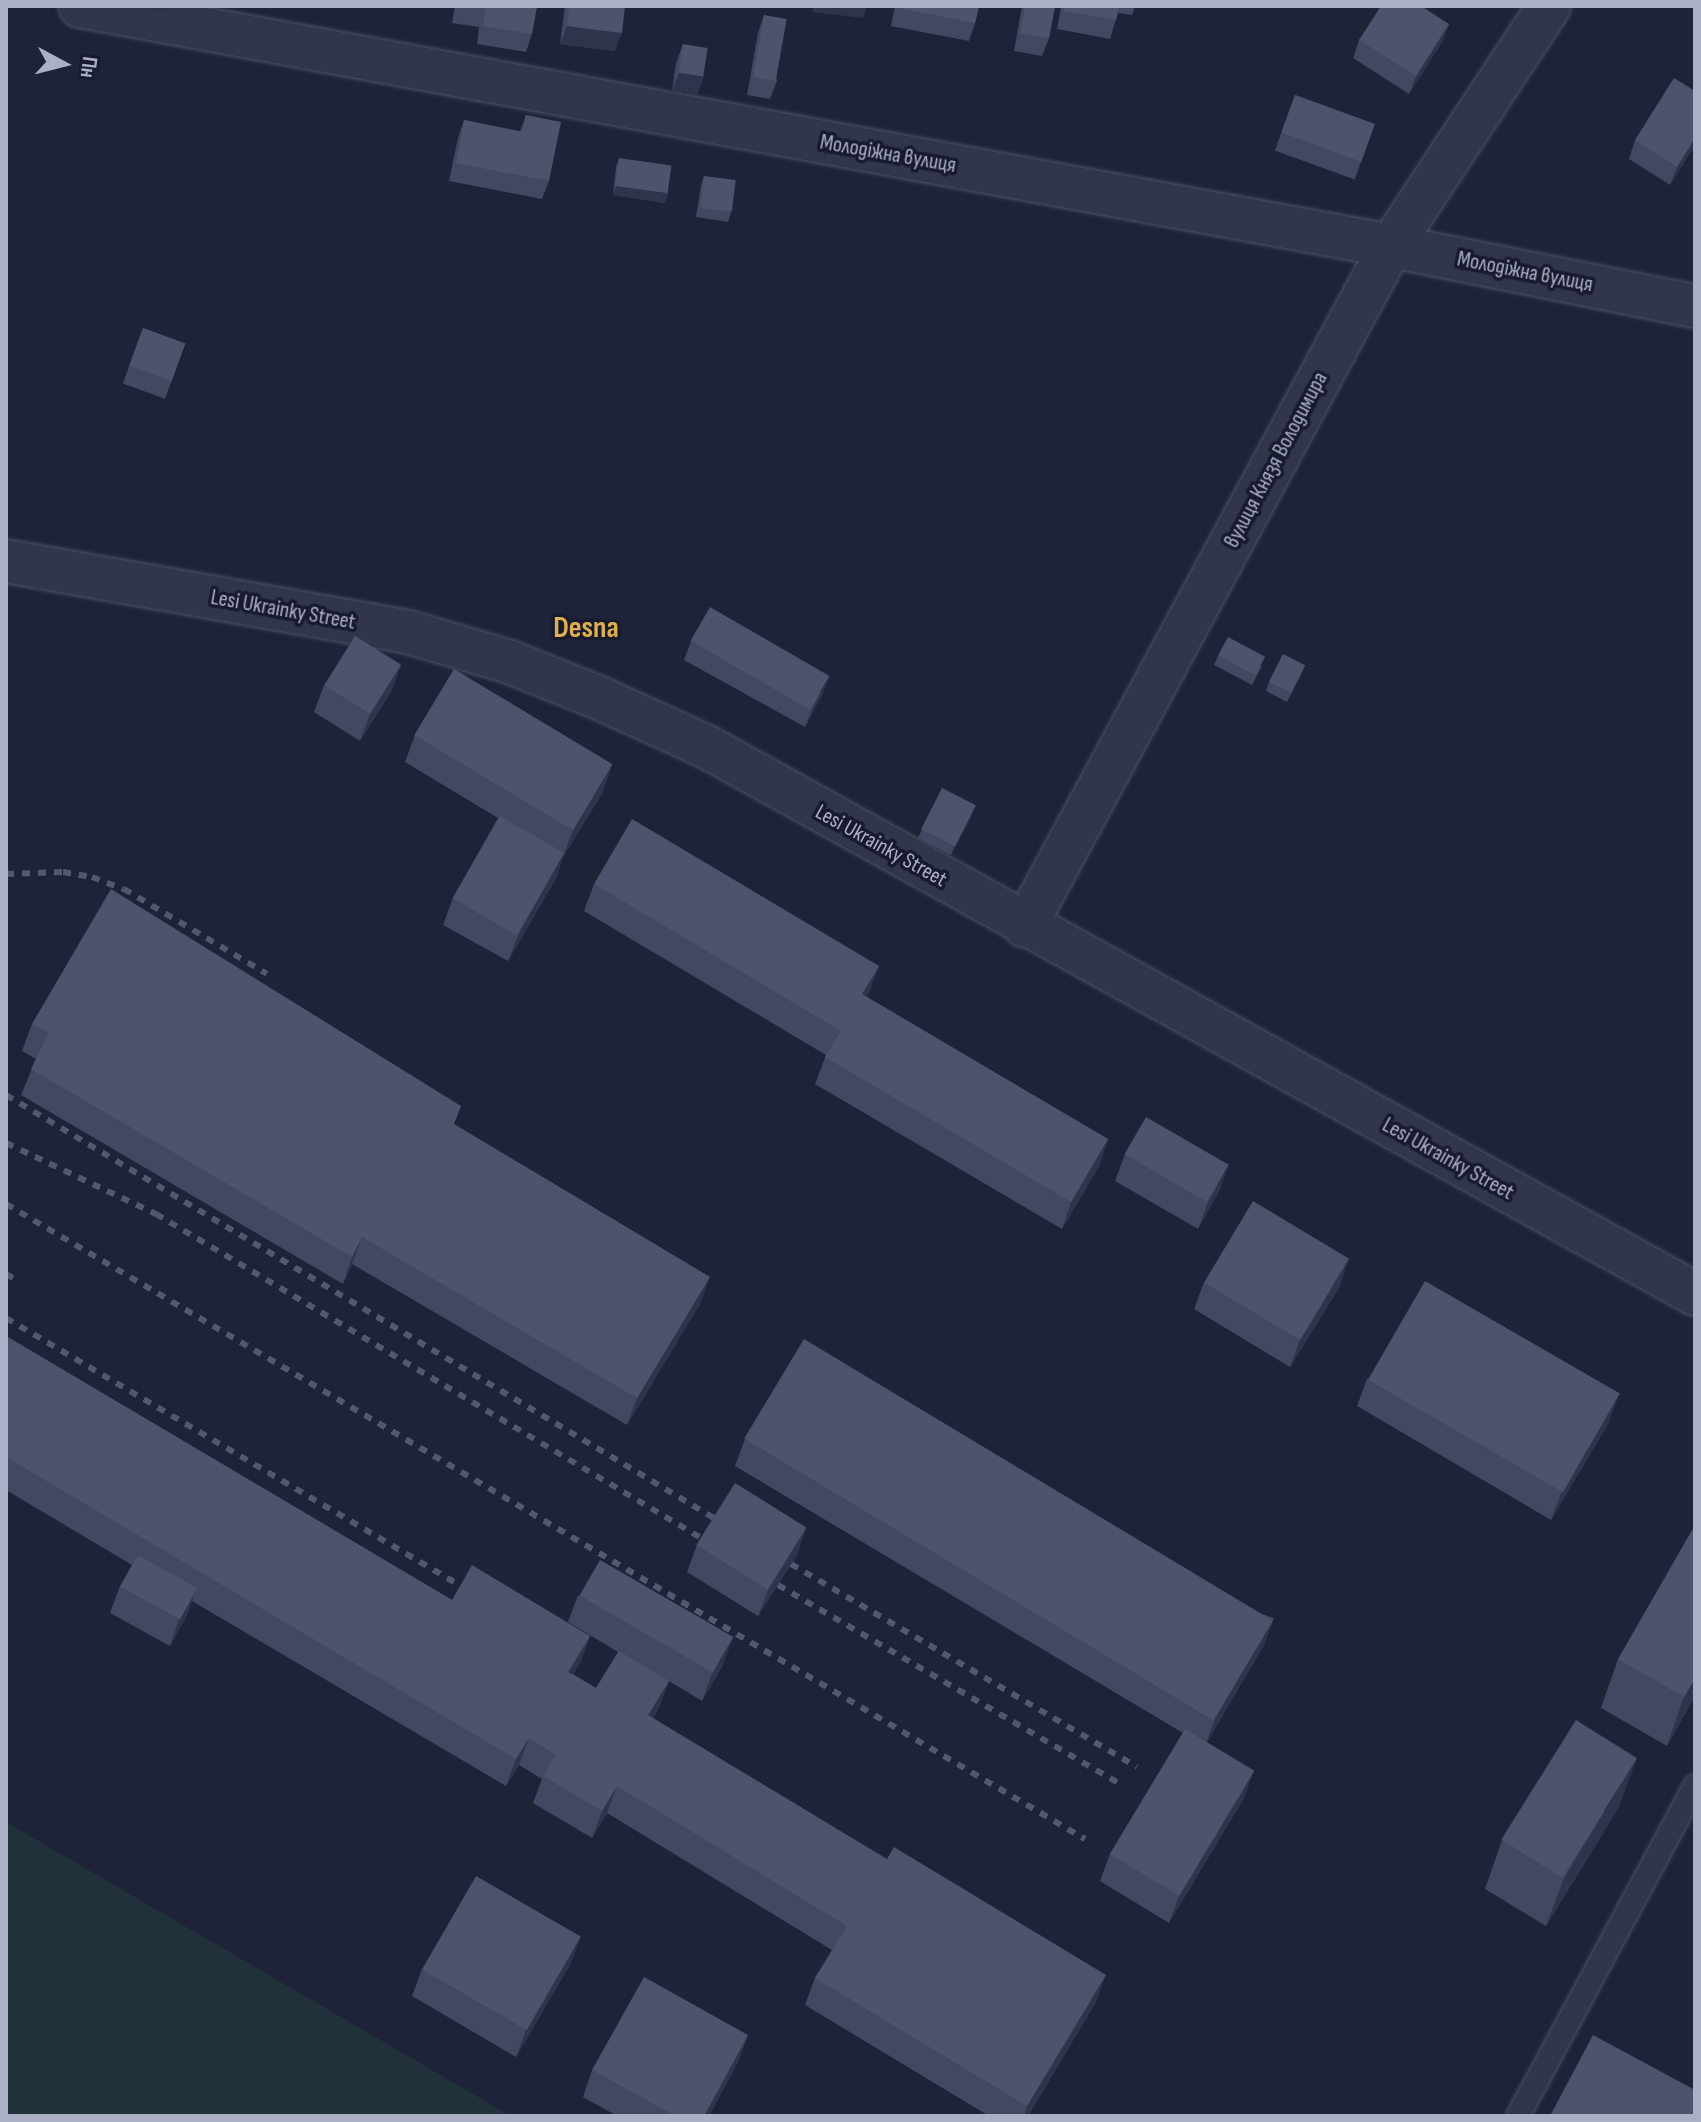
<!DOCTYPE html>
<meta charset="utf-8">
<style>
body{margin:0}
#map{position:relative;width:1701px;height:2122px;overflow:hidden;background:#1e2339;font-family:"Sofia Sans Condensed",sans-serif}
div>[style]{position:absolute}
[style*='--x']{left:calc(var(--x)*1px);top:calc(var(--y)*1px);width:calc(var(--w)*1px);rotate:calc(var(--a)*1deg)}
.green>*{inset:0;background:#20313a}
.roads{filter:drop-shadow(0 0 2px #4c5065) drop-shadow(0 0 2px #4c5065)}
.lane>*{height:22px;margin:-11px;padding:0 11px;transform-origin:11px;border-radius:11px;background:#32364a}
.street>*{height:42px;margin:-21px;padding:0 21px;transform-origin:21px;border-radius:21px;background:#32364a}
.rail>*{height:6px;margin-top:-3px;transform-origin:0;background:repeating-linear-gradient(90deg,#535871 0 8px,transparent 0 16px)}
.wall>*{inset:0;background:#424862;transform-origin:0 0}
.shaded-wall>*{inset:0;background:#2f344d}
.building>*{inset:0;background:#4d536d;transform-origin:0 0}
span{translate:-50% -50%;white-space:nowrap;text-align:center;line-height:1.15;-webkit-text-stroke:7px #181b2e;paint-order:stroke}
.street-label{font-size:22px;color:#acb0c7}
.district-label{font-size:30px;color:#ddaf51;font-weight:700}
.frame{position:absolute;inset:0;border:8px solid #acb0c7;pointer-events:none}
.north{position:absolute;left:24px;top:24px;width:80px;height:80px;-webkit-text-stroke:6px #181b2e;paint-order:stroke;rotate:97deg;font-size:22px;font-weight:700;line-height:32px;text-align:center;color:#acb0c7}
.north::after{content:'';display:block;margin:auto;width:28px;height:36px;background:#acb0c7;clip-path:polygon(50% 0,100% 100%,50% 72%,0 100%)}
</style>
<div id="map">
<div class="green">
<i style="clip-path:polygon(6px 1822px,511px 2116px,6px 2116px)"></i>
</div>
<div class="roads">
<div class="lane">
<i style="--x:1518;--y:2116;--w:374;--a:-61.8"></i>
</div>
<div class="street">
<i style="--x:80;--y:6;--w:1333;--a:10.37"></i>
<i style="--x:1391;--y:246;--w:310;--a:11.2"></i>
<i style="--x:6;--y:561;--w:408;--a:10"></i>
<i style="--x:408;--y:632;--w:106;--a:16.4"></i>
<i style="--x:510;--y:662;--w:101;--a:22"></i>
<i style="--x:604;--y:700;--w:113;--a:24.5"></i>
<i style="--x:707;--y:747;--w:1129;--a:28.97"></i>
<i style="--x:1025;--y:926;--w:772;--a:-61.71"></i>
<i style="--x:1391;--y:246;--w:287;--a:-56.6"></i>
</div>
</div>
<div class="rail">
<i style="--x:6;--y:874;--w:57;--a:-2"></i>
<i style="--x:63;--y:872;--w:29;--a:10"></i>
<i style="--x:92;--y:877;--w:34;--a:21"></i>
<i style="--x:124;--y:889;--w:166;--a:30.7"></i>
<i style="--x:6;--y:1095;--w:831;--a:30.86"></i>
<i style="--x:6;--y:1143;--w:166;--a:25.3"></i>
<i style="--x:156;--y:1214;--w:640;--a:30.73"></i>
<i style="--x:6;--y:1204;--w:1252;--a:30.48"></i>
<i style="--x:6;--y:1274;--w:12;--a:31"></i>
<i style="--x:6;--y:1318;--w:548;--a:30.5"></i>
<i style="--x:791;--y:1564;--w:401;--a:30.4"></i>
<i style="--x:778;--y:1585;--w:400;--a:30.2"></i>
</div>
<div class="wall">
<i style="clip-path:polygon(455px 6px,537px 6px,532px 34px,526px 52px,477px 44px,479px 27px,452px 23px)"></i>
<i style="clip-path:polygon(565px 6px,625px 6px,615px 51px,560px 44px)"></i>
<i style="clip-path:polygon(895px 6px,979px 6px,975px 23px,969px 41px,891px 26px)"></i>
<i style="clip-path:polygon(1022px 6px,1135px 6px,1132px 15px,1118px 13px,1110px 39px,1057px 29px,1061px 8px,1055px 7px,1049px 38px,1042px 56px,1014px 51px)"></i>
<i style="clip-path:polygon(764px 15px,777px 81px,770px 99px,747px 95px,758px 33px)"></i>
<i style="clip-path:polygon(1449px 24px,1442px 42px,1409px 94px,1353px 58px,1359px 40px)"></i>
<i style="clip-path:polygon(683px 44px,697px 95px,672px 91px,676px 63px)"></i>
<i style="left:1295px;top:95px;width:85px;height:59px;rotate:20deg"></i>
<i style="clip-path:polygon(526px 115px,549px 181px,542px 199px,449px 181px,458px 138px,464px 120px,520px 131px)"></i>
<i style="clip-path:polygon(1635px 140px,1695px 145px,1670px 185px,1629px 159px)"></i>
<i style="clip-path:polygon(619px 158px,668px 193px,665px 203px,613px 195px,616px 167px)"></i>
<i style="clip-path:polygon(704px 176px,731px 213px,728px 222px,696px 217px,701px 185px)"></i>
<i style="left:143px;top:328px;width:45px;height:59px;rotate:20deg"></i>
<i style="clip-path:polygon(691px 641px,823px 693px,805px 727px,684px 660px)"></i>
<i style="clip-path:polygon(1218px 656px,1262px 666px,1252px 685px,1214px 665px)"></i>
<i style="clip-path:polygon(401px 665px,391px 692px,360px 741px,314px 712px,324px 685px)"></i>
<i style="clip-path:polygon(1305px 665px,1287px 702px,1266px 691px,1269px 682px)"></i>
<i style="clip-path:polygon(415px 735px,603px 792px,563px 857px,555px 880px,508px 961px,443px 925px,453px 898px,498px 818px,405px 762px)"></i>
<i style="clip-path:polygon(972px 815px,951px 855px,918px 838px,922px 829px)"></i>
<i style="clip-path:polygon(594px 884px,879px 966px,866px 997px,1108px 1139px,1099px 1166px,1062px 1229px,815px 1084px,826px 1055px,584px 911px)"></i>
<i style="clip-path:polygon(32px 1024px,454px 1124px,700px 1304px,627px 1425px,352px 1264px,343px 1284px,21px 1095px,36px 1059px,22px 1051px)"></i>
<i style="clip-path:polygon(1125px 1154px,1229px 1164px,1219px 1191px,1198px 1229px,1115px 1181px)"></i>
<i style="clip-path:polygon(1204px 1282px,1340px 1286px,1290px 1367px,1194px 1309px)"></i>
<i style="clip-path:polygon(6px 1336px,452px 1600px,590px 1636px,580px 1663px,573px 1674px,596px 1688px,618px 1652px,568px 1622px,578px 1595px,723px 1665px,702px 1701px,669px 1681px,659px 1707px,653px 1718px,1096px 2002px,1028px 2116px,989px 2116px,805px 2005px,815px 1978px,832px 1950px,607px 1813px,592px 1838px,533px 1803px,542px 1779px,519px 1765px,506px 1786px,192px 1601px,187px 1615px,170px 1646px,110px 1613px,120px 1586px,132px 1565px,6px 1490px)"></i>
<i style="clip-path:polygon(1367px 1379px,1609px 1422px,1551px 1520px,1357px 1406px)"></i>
<i style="clip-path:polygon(745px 1439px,1274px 1618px,1264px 1645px,1207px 1742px,1244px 1798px,1169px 1923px,1100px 1881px,1110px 1854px,1183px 1733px,735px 1466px)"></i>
<i style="clip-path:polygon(806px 1528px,797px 1555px,758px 1616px,687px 1572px,697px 1545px)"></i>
<i style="clip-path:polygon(1618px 1659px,1695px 1696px,1667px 1746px,1601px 1708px)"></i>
<i style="clip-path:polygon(1619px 1807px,1546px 1926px,1485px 1889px,1502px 1840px)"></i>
<i style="clip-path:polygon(571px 1963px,516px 2057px,412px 1996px,422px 1969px)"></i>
<i style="clip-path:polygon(748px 2035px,738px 2062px,709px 2116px,617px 2116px,583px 2097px,592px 2070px)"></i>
</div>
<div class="shaded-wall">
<i style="clip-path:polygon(147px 6px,174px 6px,172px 13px,146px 9px)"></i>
<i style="clip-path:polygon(814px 6px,867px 6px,863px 18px,812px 12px)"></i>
<i style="clip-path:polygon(1449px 24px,1442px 42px,1409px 94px,1416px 76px)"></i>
<i style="clip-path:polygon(567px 26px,622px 33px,615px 51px,560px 44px)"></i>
<i style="clip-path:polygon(679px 73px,704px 76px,697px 95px,672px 91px)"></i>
<i style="clip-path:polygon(1695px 138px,1695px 145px,1670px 185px,1677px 167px)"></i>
<i style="clip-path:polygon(616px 186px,668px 193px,665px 203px,613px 195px)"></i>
<i style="clip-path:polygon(401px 665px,391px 692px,360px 741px,370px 714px)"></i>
<i style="clip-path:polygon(1305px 665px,1302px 674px,1287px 702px,1291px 693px)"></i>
<i style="clip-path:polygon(830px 675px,823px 693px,805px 727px,812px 709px)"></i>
<i style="clip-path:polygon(612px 765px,603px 792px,563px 857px,573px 830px)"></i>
<i style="clip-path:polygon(976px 805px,972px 815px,951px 855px,954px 846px)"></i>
<i style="clip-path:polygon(564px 853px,555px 880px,508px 961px,518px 935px)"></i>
<i style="clip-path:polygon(879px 966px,869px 993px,852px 1021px,862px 994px)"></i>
<i style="clip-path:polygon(1108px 1139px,1099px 1166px,1062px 1229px,1071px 1202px)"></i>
<i style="clip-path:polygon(1229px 1164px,1219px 1191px,1198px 1229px,1208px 1202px)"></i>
<i style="clip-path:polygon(362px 1237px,352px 1264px,343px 1284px,352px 1257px)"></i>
<i style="clip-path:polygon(1349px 1259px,1340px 1286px,1290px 1367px,1300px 1340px)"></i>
<i style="clip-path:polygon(710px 1277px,700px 1304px,627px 1425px,637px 1398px)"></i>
<i style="clip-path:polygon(1619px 1395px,1609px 1422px,1551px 1520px,1561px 1493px)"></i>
<i style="clip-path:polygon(806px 1528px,797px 1555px,758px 1616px,768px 1590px)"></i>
<i style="clip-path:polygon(197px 1588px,187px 1615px,170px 1646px,179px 1619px)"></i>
<i style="clip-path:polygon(1274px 1618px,1264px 1645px,1205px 1746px,1215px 1719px)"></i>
<i style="clip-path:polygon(590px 1636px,580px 1663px,558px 1698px,568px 1672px)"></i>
<i style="clip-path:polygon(733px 1638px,723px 1665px,702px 1701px,712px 1674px)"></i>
<i style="clip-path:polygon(1695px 1679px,1695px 1696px,1667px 1746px,1684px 1697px)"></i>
<i style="clip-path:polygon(669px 1681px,659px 1707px,639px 1742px,648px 1715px)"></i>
<i style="clip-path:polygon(529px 1738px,519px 1765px,506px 1786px,516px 1759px)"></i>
<i style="clip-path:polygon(1637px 1758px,1619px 1807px,1546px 1926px,1564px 1878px)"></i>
<i style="clip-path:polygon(1254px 1771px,1244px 1798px,1169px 1923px,1179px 1896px)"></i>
<i style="clip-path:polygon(617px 1786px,607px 1813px,592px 1838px,602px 1811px)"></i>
<i style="clip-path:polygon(581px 1936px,571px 1963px,516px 2057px,526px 2030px)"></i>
<i style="clip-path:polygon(1106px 1975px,1096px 2002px,1028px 2116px,1024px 2116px,1027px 2106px)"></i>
<i style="clip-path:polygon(748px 2035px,738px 2062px,709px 2116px,704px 2116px)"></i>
</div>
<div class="building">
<i style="clip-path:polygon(468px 6px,537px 6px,532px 34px,483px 26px,486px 9px)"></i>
<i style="clip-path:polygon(569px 6px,625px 6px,622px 33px,567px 26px)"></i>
<i style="clip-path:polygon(898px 6px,979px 6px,975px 23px,898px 8px)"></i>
<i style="clip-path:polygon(1025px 6px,1055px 6px,1049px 38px,1020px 33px)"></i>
<i style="clip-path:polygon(1064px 6px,1119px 6px,1116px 20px,1064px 11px)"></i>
<i style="clip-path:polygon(1381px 6px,1421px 6px,1449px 24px,1416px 76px,1359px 40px)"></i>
<i style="left:764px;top:15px;width:23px;height:63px;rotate:10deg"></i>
<i style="left:683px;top:44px;width:25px;height:29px;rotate:9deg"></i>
<i style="clip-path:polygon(1674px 78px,1695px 91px,1695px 138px,1677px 167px,1635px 140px)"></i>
<i style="left:1295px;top:95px;width:85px;height:40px;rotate:20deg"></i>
<i style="clip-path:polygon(526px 115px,561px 122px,549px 181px,456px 163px,464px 120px,522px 132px)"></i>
<i style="left:619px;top:158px;width:53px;height:28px;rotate:8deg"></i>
<i style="left:704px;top:176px;width:32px;height:32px;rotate:7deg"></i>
<i style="left:143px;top:328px;width:45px;height:40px;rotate:20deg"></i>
<i style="left:710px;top:607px;width:138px;height:39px;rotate:30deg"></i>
<i style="left:355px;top:636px;width:54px;height:58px;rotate:32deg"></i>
<i style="left:1228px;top:637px;width:42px;height:21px;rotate:28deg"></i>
<i style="left:1283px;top:654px;width:25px;height:31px;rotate:27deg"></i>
<i style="left:454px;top:669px;width:185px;height:77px;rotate:31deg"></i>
<i style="left:942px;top:788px;width:38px;height:46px;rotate:27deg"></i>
<i style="left:500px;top:816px;width:74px;height:95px;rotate:30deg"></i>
<i style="clip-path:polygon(632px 819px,879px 966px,862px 994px,1108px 1139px,1071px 1202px,825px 1057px,841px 1031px,594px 884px)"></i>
<i style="clip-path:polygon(111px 889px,461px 1106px,454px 1124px,710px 1277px,637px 1398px,362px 1237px,352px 1257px,31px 1069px,49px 1033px,32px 1024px)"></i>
<i style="left:1146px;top:1117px;width:95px;height:43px;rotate:30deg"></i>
<i style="left:1253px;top:1201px;width:112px;height:95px;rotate:31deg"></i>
<i style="left:1425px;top:1281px;width:225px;height:114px;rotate:30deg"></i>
<i style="clip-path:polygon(6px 1336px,452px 1600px,472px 1565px,590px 1636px,568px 1672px,596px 1688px,619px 1651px,669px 1681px,648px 1715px,887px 1859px,894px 1847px,1106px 1975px,1027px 2106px,815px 1978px,847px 1926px,617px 1786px,602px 1811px,543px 1776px,556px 1755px,529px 1738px,516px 1759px,6px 1457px)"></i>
<i style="left:804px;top:1339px;width:547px;height:116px;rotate:31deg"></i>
<i style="left:735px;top:1483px;width:84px;height:73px;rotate:32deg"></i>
<i style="clip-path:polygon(1695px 1525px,1695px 1679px,1684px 1697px,1618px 1659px)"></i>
<i style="left:138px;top:1555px;width:68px;height:36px;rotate:29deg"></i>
<i style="left:600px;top:1560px;width:154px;height:41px;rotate:30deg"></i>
<i style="left:1576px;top:1720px;width:72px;height:141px;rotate:32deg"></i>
<i style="left:1185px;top:1729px;width:81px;height:146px;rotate:31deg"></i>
<i style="left:476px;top:1876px;width:121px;height:108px;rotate:30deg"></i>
<i style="clip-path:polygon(644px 1977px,748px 2035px,704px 2116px,676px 2116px,592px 2070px)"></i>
<i style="clip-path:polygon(1593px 2035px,1695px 2090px,1695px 2116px,1550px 2116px)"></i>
</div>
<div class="street-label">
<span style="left:888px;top:154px;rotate:10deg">Молодіжна вулиця</span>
<span style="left:1525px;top:272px;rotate:11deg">Молодіжна вулиця</span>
<span style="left:1276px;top:460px;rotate:-62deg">вулиця Князя Володимира</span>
<span style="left:283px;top:610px;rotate:10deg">Lesi Ukrainky Street</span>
<span style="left:881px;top:846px;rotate:29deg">Lesi Ukrainky Street</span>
<span style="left:1448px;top:1159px;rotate:29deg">Lesi Ukrainky Street</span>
</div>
<div class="district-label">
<span style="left:586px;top:628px">Desna</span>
</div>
<div class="frame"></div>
<div class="north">Пн</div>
</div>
